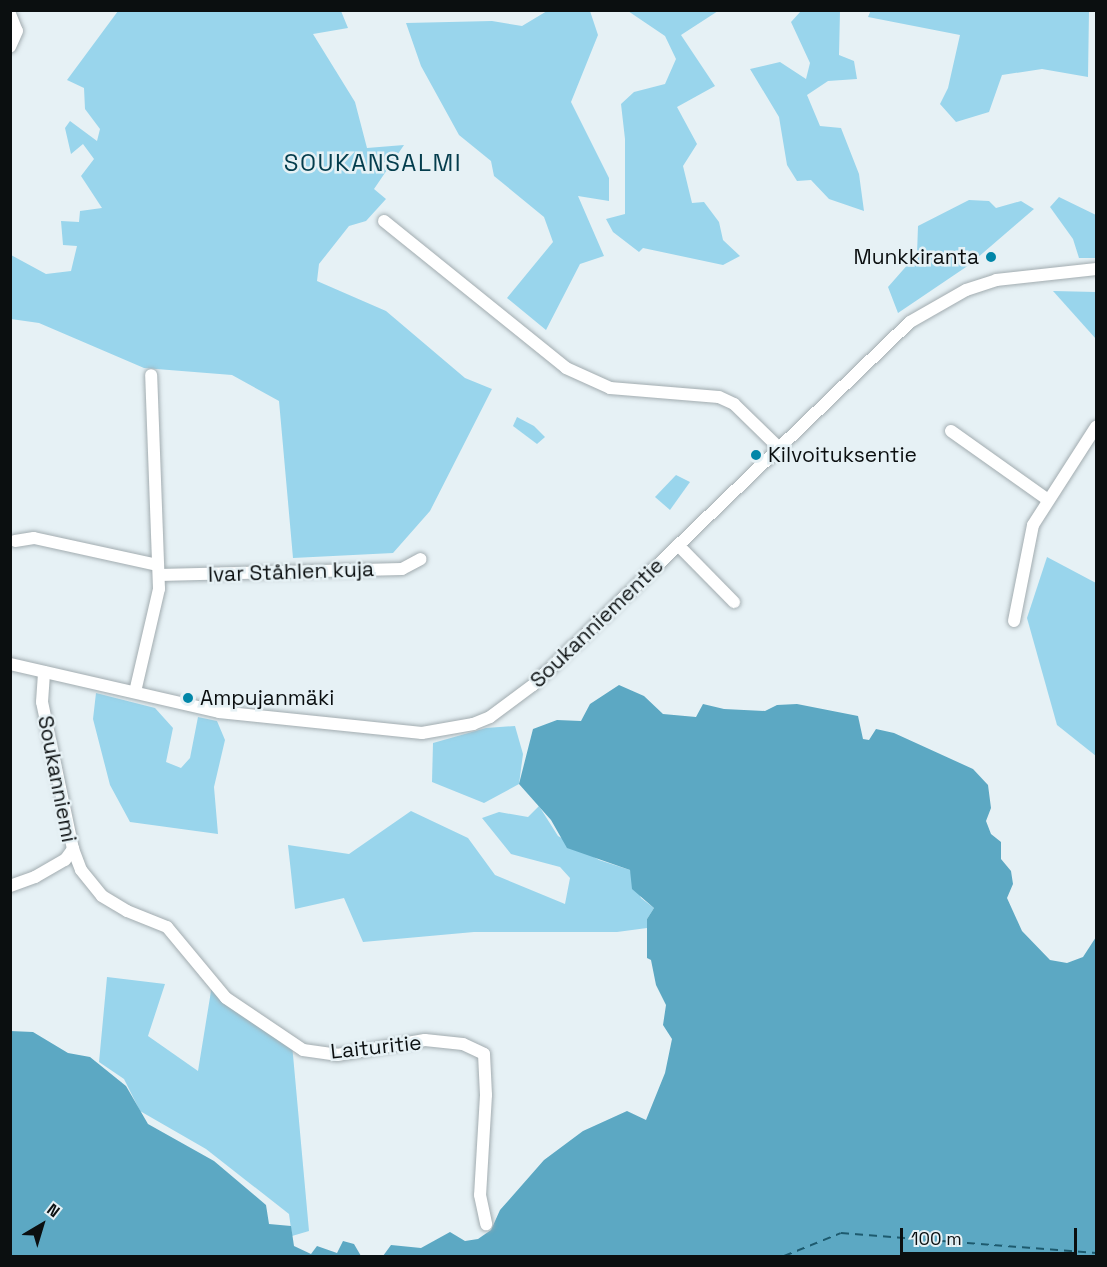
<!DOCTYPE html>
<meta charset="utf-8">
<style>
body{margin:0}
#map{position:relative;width:1107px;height:1267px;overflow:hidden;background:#e6f1f5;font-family:"Space Grotesk",sans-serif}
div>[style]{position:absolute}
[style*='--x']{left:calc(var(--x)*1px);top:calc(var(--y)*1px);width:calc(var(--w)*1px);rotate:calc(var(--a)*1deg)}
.green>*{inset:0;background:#99d5ec}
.water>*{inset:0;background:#5ca8c3}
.ferry>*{height:1.5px;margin-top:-0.75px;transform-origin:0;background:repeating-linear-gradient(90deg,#1d5a6e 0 8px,transparent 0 14px)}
.roads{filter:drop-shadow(0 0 2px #a2acb0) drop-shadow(0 0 2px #a2acb0)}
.minor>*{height:12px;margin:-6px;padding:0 6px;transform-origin:6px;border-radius:6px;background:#fff}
.dots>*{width:16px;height:16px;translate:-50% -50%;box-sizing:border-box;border:3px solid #e6f1f5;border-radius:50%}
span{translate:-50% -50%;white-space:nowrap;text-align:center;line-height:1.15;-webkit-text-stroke:5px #e6f1f5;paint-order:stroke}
.poi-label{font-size:21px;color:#0b0f10}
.right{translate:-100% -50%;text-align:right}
.left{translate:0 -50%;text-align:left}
.street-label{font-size:21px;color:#0b0f10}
.quarter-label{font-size:24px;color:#043d4d;letter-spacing:1.5px}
.frame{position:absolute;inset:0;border:12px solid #0b0f10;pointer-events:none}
.north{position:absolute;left:12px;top:1195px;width:60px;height:60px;-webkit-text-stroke:4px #e6f1f5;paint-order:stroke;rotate:38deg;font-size:16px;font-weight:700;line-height:24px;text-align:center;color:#0b0f10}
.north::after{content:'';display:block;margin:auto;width:21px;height:27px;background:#0b0f10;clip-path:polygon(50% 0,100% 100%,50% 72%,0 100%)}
.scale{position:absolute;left:900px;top:1228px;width:177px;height:27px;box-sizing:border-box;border:3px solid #0b0f10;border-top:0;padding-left:8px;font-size:18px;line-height:21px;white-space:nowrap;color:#0b0f10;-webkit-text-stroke:4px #e6f1f5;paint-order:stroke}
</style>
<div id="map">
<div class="green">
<i style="clip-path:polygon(871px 10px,1089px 11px,1088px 77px,1042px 69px,1002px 75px,989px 112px,956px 122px,940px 104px,948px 88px,960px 35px,868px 17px)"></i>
<i style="clip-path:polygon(118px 11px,341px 11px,348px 28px,313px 34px,355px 102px,367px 148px,404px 145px,374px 189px,386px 199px,366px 221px,349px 226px,319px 264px,317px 281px,386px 311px,465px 378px,492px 389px,430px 511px,393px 553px,293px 558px,279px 401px,232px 375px,144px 368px,39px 323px,11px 319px,11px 255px,46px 274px,71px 271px,77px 246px,63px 245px,61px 221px,79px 222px,80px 211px,102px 208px,81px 176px,94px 159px,83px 144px,71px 154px,65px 128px,70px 121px,97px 141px,100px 129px,85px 109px,84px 88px,67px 80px)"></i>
<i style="clip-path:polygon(547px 11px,590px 11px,598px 35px,571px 102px,609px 178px,609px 201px,578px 196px,604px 256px,580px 264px,546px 330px,507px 298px,553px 242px,544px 217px,494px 176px,491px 161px,459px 135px,421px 66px,406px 23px,492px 21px,522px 26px)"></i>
<i style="clip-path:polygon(628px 11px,718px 11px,681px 35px,715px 86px,677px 107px,697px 144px,683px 166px,692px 203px,704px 202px,719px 222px,723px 240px,740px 256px,723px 265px,643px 248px,639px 252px,613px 232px,606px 219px,625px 214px,625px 139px,621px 104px,634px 92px,665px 84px,676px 59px,665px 36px)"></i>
<i style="clip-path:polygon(801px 11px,840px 11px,839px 55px,854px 61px,857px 79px,828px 81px,807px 95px,820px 126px,841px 128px,859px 174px,864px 211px,829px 199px,811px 180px,797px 181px,787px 165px,779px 117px,750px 69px,780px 62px,806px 79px,810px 63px,791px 22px)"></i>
<i style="clip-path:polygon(1059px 197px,1096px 215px,1096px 258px,1079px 258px,1073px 239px,1050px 207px)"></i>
<i style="clip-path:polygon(969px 200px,989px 201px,996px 208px,1021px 201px,1034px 209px,969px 265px,898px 313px,888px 287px,917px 254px,918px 226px)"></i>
<i style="clip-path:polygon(1053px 291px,1096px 292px,1096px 339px)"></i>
<i style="clip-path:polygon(517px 417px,534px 426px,545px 437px,537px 444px,513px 426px)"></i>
<i style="clip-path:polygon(676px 475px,690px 482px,670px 510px,655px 497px)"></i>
<i style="clip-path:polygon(1047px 557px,1096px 583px,1096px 756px,1057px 725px,1027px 618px)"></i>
<i style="clip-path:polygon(96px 693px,155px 708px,173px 728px,166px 762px,181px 768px,190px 758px,198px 717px,217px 721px,225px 740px,214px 787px,218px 834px,130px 822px,110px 785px,93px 719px)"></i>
<i style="clip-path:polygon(515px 726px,523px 754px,519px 784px,484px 803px,432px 782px,433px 743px,486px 728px)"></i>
<i style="clip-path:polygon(539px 806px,558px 836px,599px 860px,630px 870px,641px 898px,654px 908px,647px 919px,647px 928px,617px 932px,474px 932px,363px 942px,344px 898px,295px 909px,288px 845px,349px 854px,411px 811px,468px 838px,495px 875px,565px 904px,570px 878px,560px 867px,511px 854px,482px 818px,499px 812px,528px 817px)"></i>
<i style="clip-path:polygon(107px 977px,165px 984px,148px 1036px,198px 1071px,212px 985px,292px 1044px,309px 1231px,292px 1236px,289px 1214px,206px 1149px,140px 1111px,124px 1079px,99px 1062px)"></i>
</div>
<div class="water">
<i style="clip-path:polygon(619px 685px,644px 696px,663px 714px,696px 717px,703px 704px,724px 709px,765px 711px,777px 705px,797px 704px,858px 716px,863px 739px,869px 740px,876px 729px,894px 733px,973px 769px,988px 785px,991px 808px,986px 821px,991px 834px,1001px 842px,1001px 859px,1011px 871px,1013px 884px,1007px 898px,1022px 931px,1050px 960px,1067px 963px,1083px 957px,1096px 937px,1096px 1256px,383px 1256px,391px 1245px,421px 1248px,450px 1232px,465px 1241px,478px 1239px,491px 1230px,500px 1210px,544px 1160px,583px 1131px,627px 1111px,646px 1120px,665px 1073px,672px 1039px,663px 1025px,666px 1005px,656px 985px,651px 960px,647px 958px,647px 919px,654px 908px,632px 889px,630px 870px,567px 848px,551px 820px,519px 784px,533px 729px,557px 720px,581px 721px,590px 704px)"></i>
<i style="clip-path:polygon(10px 1031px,33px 1032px,68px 1053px,90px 1057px,126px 1086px,148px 1124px,214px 1161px,266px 1205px,269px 1224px,291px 1226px,294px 1246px,311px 1254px,317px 1246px,337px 1253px,343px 1241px,354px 1244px,361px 1256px,11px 1256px)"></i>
</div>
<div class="ferry">
<i style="--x:784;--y:1256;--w:61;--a:-22"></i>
<i style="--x:841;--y:1233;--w:256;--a:4.5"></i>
</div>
<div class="roads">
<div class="minor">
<i style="--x:10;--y:14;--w:18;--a:68"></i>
<i style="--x:17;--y:31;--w:17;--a:114"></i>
<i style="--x:384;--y:221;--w:234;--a:38.9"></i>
<i style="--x:566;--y:368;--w:48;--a:24.4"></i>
<i style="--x:610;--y:388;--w:109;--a:4.7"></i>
<i style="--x:719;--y:397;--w:17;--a:25"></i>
<i style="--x:734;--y:404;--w:60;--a:44.3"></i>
<i style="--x:951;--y:431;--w:119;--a:35.4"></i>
<i style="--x:15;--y:541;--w:19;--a:-9"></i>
<i style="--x:34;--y:538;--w:127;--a:12.3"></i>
<i style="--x:678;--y:545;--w:80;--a:45.5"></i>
<i style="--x:159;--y:575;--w:243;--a:-1.4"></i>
<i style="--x:402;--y:569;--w:21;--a:-28"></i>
<i style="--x:1014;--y:621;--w:98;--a:-78.8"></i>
<i style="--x:1033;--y:525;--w:117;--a:-57.3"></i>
<i style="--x:10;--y:664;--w:214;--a:12.9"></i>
<i style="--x:219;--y:712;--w:204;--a:5.9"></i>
<i style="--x:422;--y:733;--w:52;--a:-10"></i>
<i style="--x:473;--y:724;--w:18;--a:-22"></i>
<i style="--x:490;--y:717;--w:54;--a:-36.7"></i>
<i style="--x:533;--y:685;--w:523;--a:-43.92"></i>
<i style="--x:910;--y:322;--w:64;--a:-29.7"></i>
<i style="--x:966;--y:290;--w:32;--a:-18"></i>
<i style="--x:996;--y:280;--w:101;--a:-6.3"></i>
<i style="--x:135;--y:692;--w:106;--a:-76.9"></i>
<i style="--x:159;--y:589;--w:214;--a:-92.1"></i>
<i style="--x:73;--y:849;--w:22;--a:69"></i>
<i style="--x:81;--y:870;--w:33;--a:51"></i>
<i style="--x:102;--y:896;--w:29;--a:31"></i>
<i style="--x:127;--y:911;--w:43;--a:21.8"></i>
<i style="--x:167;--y:927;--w:92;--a:50.3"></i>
<i style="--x:226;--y:998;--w:93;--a:34"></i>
<i style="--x:303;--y:1050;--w:34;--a:8"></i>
<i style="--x:337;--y:1055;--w:89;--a:-9.7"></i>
<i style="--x:425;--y:1040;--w:38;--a:6"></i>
<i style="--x:463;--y:1044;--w:23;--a:25"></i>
<i style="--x:484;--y:1054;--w:41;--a:87.2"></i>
<i style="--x:486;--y:1095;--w:100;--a:93.4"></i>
<i style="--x:480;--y:1195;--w:30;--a:78"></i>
<i style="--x:10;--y:886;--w:27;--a:-20"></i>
<i style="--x:35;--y:877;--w:34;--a:-30"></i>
<i style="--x:65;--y:860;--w:14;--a:-54"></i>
<i style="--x:73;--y:849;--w:150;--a:-101.9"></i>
<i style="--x:42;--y:702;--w:30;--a:-86"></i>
</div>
</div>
<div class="dots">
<i style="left:991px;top:257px;background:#0086a8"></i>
<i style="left:756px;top:455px;background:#0086a8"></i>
<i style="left:188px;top:698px;background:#0086a8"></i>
</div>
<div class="poi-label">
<span class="right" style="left:979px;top:257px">Munkkiranta</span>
<span class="left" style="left:768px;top:455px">Kilvoituksentie</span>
<span class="left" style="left:200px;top:698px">Ampujanmäki</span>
</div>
<div class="street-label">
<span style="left:291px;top:572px;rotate:-2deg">Ivar Ståhlen kuja</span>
<span style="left:597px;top:623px;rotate:-44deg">Soukanniementie</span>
<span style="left:57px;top:779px;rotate:79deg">Soukanniemi</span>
<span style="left:376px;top:1047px;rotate:-6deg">Laituritie</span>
</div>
<div class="quarter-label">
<span style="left:373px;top:163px">SOUKANSALMI</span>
</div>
<div class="frame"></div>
<div class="north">N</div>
<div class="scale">100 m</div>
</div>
